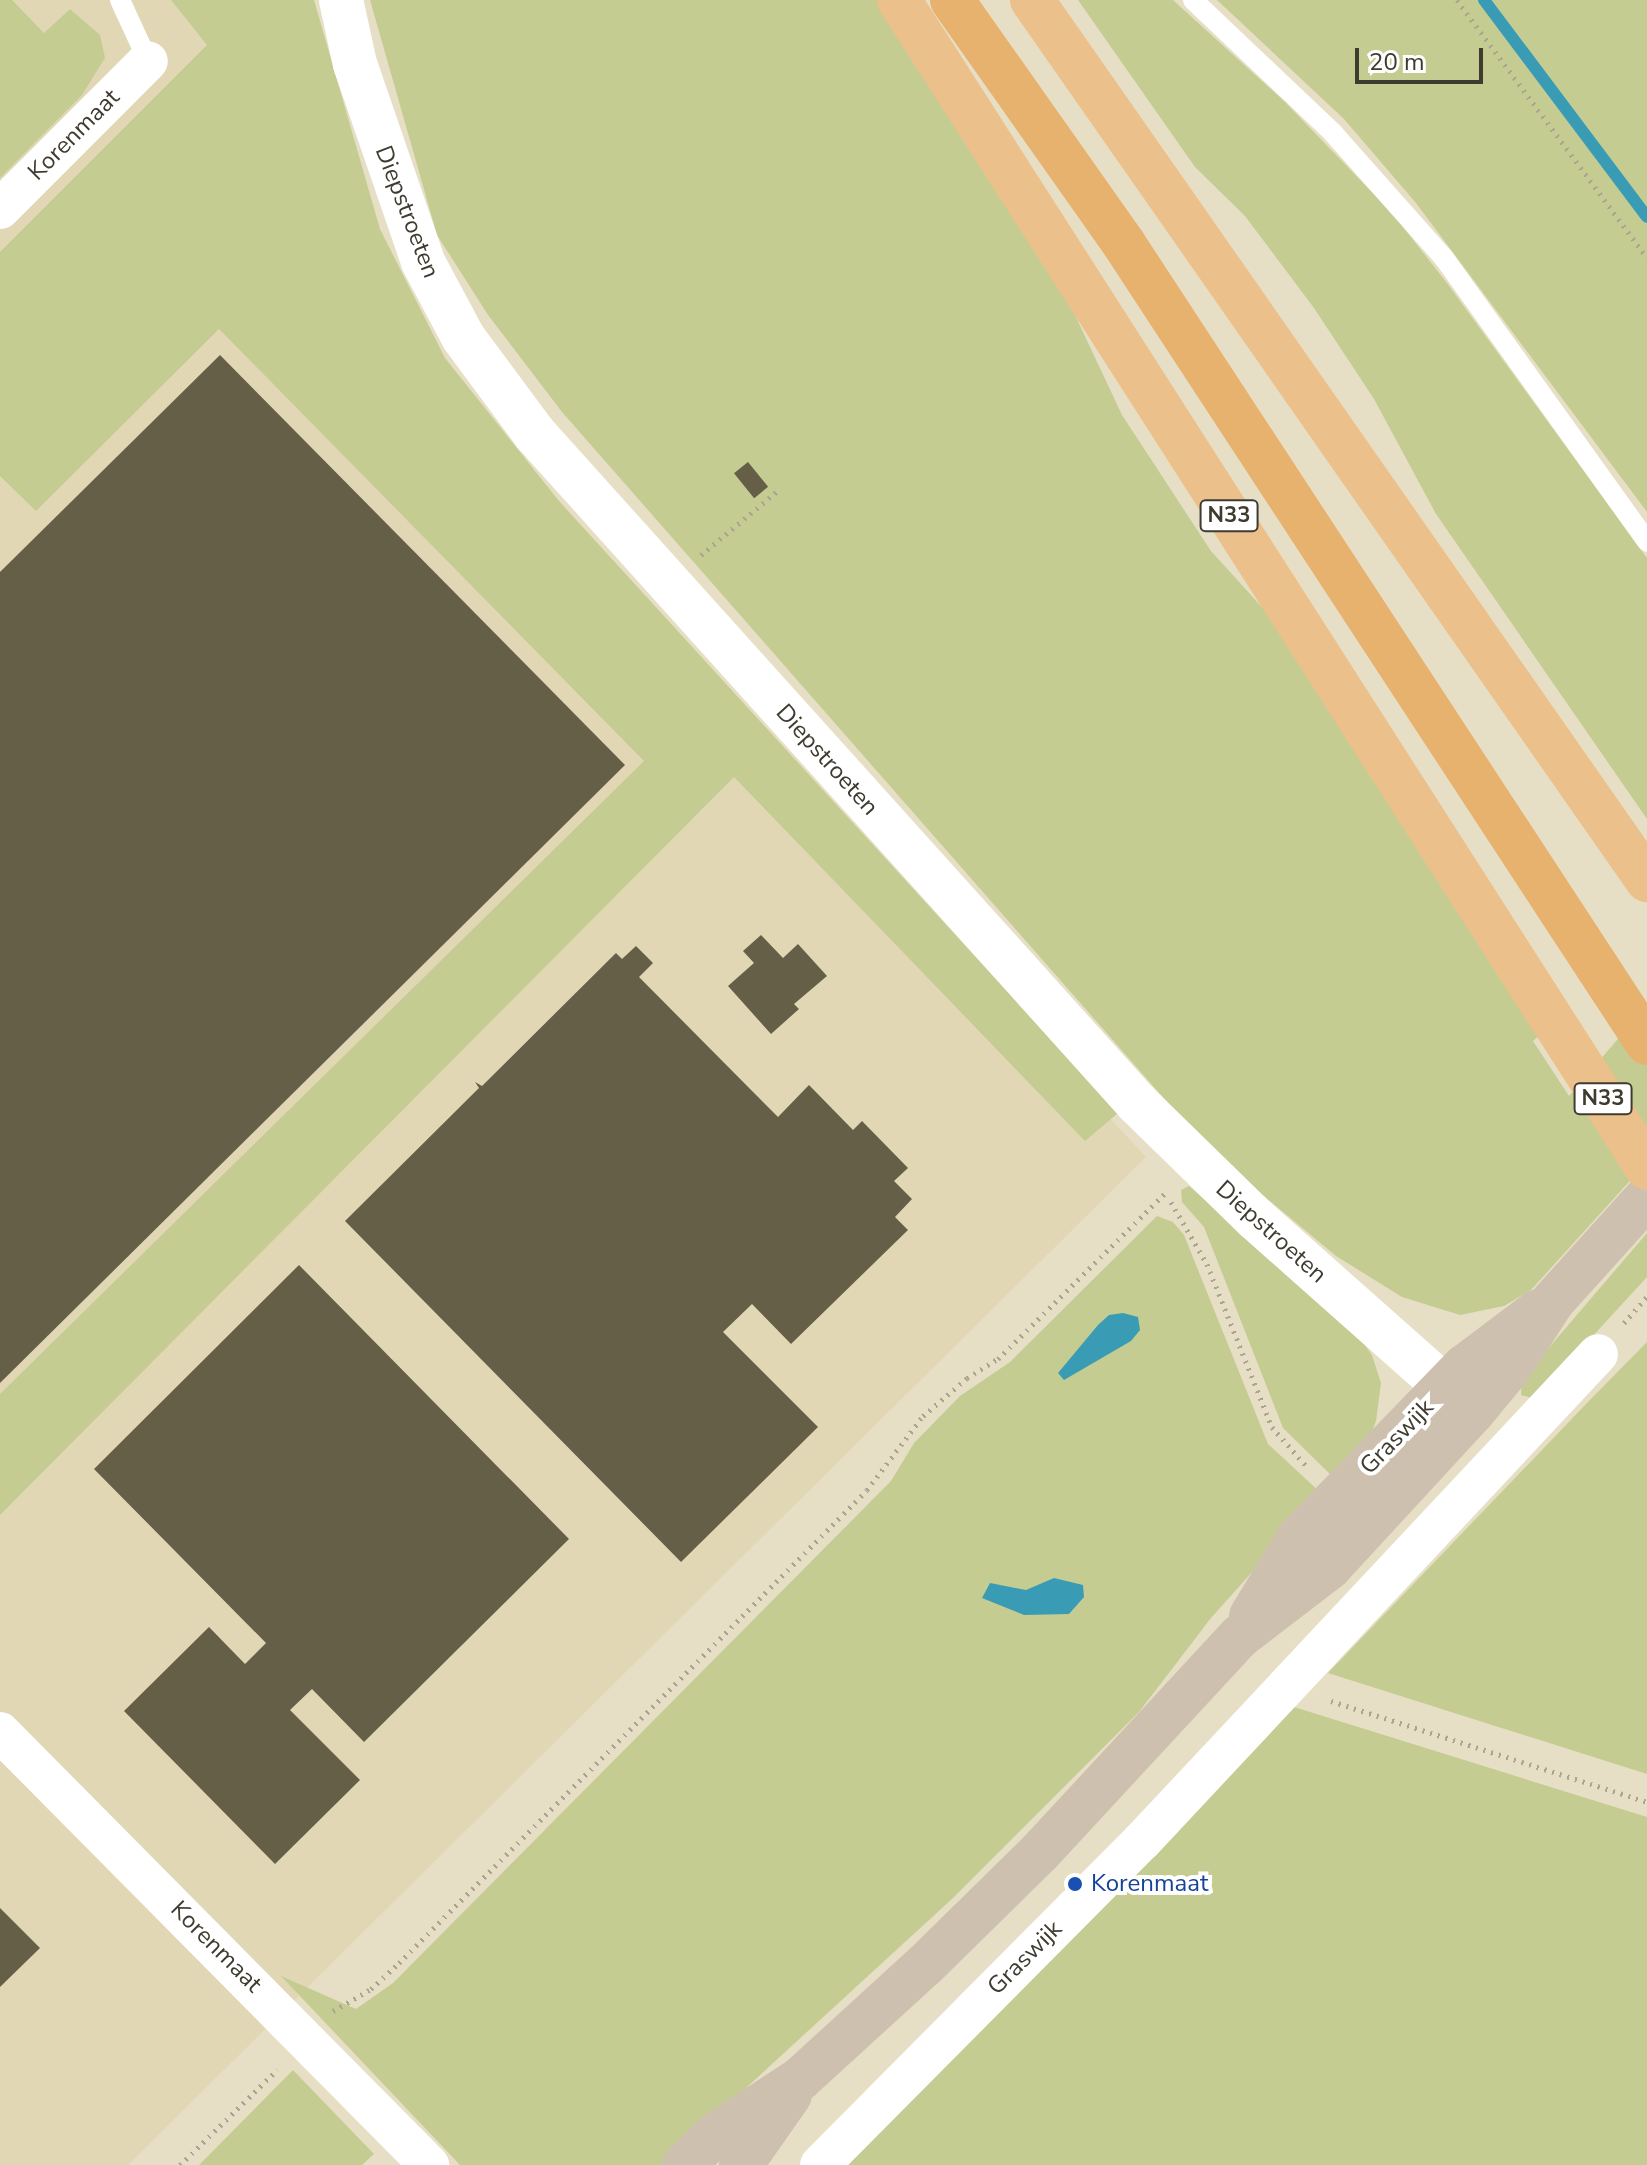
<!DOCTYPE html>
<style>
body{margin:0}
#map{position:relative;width:1647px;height:2165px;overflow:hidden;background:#e7dfc5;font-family:"Nunito Sans",sans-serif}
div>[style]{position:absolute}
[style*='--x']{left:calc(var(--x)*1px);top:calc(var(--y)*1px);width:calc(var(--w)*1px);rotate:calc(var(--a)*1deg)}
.built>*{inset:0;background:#e1d7b5}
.green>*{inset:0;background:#c5cc92}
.water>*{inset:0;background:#399cb4}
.stream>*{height:12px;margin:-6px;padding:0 6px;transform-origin:6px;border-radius:6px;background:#399cb4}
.building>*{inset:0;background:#665f48;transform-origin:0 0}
.path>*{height:5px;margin-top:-2.5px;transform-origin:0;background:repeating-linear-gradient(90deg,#aba590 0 2px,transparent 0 8px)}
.service>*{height:20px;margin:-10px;padding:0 10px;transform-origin:10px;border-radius:10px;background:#fff}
.minor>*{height:40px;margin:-20px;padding:0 20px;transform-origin:20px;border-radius:20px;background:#fff}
.tertiary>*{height:44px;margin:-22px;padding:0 22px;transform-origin:22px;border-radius:22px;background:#fff}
.secondary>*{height:44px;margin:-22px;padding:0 22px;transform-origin:22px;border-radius:22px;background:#cec0af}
.trunk>*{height:44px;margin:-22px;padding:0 22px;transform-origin:22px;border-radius:22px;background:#ecc08b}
.motorway>*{height:44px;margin:-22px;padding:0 22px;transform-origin:22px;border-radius:22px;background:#e7b16e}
.dots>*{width:22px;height:22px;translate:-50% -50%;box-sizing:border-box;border:4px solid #fff;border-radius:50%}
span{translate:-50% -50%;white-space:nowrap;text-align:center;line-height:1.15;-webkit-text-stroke:8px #fff;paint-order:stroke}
.shield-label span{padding:2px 6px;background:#fff;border:2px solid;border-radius:6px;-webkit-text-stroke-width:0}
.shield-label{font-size:22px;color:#3e3b30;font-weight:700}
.street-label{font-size:24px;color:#3e3b30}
.transit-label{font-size:24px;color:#164399}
.left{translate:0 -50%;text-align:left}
.scale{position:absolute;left:1355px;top:48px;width:128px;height:36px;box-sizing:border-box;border:4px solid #3e3b30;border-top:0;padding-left:10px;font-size:24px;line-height:28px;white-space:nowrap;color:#3e3b30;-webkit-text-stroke:6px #fff;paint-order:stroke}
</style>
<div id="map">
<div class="built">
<i style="clip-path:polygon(0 0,300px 0,363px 231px,443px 400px,1146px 1157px,128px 2165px,0 2165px)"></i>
</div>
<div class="green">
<i style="clip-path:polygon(0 0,12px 0,44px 33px,70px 9px,100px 35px,105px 58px,82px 95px,0 178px)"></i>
<i style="clip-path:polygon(171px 0,314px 0,380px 229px,445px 358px,559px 501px,1118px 1113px,1085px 1141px,734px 777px,0 1515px,0 1394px,644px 761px,219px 329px,36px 511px,0 476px,0 252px,207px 45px)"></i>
<i style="clip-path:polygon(370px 0,881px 0,1059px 281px,1122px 415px,1211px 551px,1290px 638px,1540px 1035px,1533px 1041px,1569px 1096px,1647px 1005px,1647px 1162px,1531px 1290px,1504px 1306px,1460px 1315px,1402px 1297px,1336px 1256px,1241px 1177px,1182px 1119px,562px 412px,488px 315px,437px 235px)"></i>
<i style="clip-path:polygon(1078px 0,1173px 0,1285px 102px,1392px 213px,1447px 283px,1647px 558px,1647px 819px,1436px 514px,1374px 399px,1314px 308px,1245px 216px,1195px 167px)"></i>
<i style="clip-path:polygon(1217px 0,1647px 0,1647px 512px,1416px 203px,1344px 119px)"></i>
<i style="clip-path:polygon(1189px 1186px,1354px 1330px,1372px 1355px,1381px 1383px,1376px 1421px,1366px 1448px,1336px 1480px,1283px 1428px,1204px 1227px,1182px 1202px,1181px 1190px)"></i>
<i style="clip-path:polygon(1157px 1216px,1173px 1222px,1184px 1235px,1268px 1444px,1322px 1494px,1211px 1618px,1139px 1712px,953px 1898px,662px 2165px,460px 2165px,281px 1976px,356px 2009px,393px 1983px,891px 1481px,914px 1443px,960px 1396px,1010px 1362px)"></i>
<i style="clip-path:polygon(1647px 1233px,1647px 1277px,1535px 1399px,1521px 1395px,1522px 1379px)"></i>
<i style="clip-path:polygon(1647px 1342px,1647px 1774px,1328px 1673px,1587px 1403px)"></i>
<i style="clip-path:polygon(1291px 1706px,1647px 1817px,1647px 2165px,841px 2165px)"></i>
<i style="clip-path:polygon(293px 2070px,374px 2154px,362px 2165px,199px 2165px)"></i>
</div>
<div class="water">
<i style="clip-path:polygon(1123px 1313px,1138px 1317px,1140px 1330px,1131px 1341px,1064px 1380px,1058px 1373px,1098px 1325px,1109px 1315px)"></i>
<i style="clip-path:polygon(1054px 1578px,1083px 1585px,1084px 1597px,1069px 1614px,1024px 1615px,982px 1598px,990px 1583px,1026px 1590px)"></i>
</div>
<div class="stream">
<i style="--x:1484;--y:0;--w:271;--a:53.1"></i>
</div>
<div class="building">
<i style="clip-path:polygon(220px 355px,625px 765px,0 1383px,0 572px)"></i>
<i style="left:748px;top:462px;width:32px;height:18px;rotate:51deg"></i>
<i style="clip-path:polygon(761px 935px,783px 958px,798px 944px,827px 976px,794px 1004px,799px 1009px,771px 1034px,728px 986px,754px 963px,743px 951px)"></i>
<i style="clip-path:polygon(636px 946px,653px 963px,639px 977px,778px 1117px,809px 1085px,853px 1130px,862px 1121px,908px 1168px,894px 1181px,912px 1199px,895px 1217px,908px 1230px,791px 1344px,752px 1304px,723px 1332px,818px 1427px,681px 1562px,345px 1221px,479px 1088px,475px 1082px,482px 1086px,616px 953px,622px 959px)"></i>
<i style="clip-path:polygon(299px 1265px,569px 1539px,364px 1742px,312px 1689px,290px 1710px,360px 1780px,275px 1864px,124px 1711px,209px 1627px,245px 1664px,266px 1643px,94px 1469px)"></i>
<i style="clip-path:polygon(0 1908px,40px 1948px,0 1987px)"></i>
</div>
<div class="path">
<i style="--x:1457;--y:0;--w:320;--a:53.6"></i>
<i style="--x:701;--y:555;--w:103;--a:-39.9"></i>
<i style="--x:1171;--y:1202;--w:72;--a:59.9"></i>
<i style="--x:1207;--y:1264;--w:175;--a:68.3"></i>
<i style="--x:1272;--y:1427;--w:55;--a:48.7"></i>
<i style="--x:1624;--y:1323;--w:35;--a:-49"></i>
<i style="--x:1331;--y:1701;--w:332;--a:17.7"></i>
<i style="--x:333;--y:2011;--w:44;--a:-30.1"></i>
<i style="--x:371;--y:1989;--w:38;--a:-43"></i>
<i style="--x:399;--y:1963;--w:665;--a:-45.3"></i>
<i style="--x:867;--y:1490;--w:93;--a:-52.9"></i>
<i style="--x:923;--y:1416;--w:58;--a:-40.8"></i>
<i style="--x:967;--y:1378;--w:36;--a:-32"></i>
<i style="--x:998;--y:1359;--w:235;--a:-44.8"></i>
<i style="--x:180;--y:2165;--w:136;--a:-44.4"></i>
</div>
<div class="service">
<i style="--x:120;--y:0;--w:67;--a:65.3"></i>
<i style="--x:1193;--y:0;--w:193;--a:43.5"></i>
<i style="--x:1333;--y:133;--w:167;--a:48.4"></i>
<i style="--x:1444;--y:258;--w:349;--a:54.4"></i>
</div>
<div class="minor">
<i style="--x:0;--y:209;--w:209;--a:-45"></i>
<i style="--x:0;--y:1732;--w:610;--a:45.27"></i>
<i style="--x:820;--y:2165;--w:457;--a:-45.2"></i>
<i style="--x:1142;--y:1841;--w:667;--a:-46.88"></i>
</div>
<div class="tertiary">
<i style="--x:341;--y:0;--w:66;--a:77.7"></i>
<i style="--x:355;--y:64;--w:209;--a:71"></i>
<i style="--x:423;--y:262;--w:85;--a:61.9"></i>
<i style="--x:463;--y:337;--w:119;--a:53.5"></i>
<i style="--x:534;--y:433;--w:901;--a:48.01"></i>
<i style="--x:1137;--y:1103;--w:166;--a:44.3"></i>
<i style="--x:1256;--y:1219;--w:290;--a:41.6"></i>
</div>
<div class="secondary">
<i style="--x:1251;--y:1616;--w:92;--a:-58.7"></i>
<i style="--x:1299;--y:1537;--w:238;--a:-45.9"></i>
<i style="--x:1465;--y:1366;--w:91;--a:-37"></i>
<i style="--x:684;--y:2165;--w:45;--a:-44.1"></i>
<i style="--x:716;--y:2134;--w:100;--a:-33.2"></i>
<i style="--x:800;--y:2079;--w:169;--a:-42.4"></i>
<i style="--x:925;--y:1965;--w:161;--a:-44.5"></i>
<i style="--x:1040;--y:1852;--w:293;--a:-47.2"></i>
<i style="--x:1239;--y:1637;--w:113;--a:-37.5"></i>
<i style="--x:1329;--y:1568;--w:212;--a:-47.3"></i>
<i style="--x:1473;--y:1412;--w:60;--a:-50.4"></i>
<i style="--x:1511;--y:1366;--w:77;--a:-57.1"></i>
<i style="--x:1553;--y:1301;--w:140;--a:-47.9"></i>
<i style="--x:741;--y:2165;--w:85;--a:-55"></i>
</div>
<div class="trunk">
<i style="--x:899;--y:0;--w:1387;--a:57.36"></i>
<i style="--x:1032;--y:0;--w:1074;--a:55.05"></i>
</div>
<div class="motorway">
<i style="--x:952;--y:0;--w:299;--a:54.8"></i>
<i style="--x:1124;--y:244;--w:955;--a:56.79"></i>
</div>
<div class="dots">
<i style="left:1075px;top:1884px;background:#1a4fb4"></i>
</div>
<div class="shield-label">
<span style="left:1229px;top:516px">N33</span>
<span style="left:1603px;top:1099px">N33</span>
</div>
<div class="street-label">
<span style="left:74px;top:135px;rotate:-45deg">Korenmaat</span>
<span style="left:407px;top:212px;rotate:69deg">Diepstroeten</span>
<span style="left:827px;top:760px;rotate:48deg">Diepstroeten</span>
<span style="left:1271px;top:1232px;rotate:42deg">Diepstroeten</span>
<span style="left:1397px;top:1437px;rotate:-46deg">Graswijk</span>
<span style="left:216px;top:1947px;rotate:45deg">Korenmaat</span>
<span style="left:1025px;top:1958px;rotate:-45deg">Graswijk</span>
</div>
<div class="transit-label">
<span class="left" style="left:1091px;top:1884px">Korenmaat</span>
</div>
<div class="scale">20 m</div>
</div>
